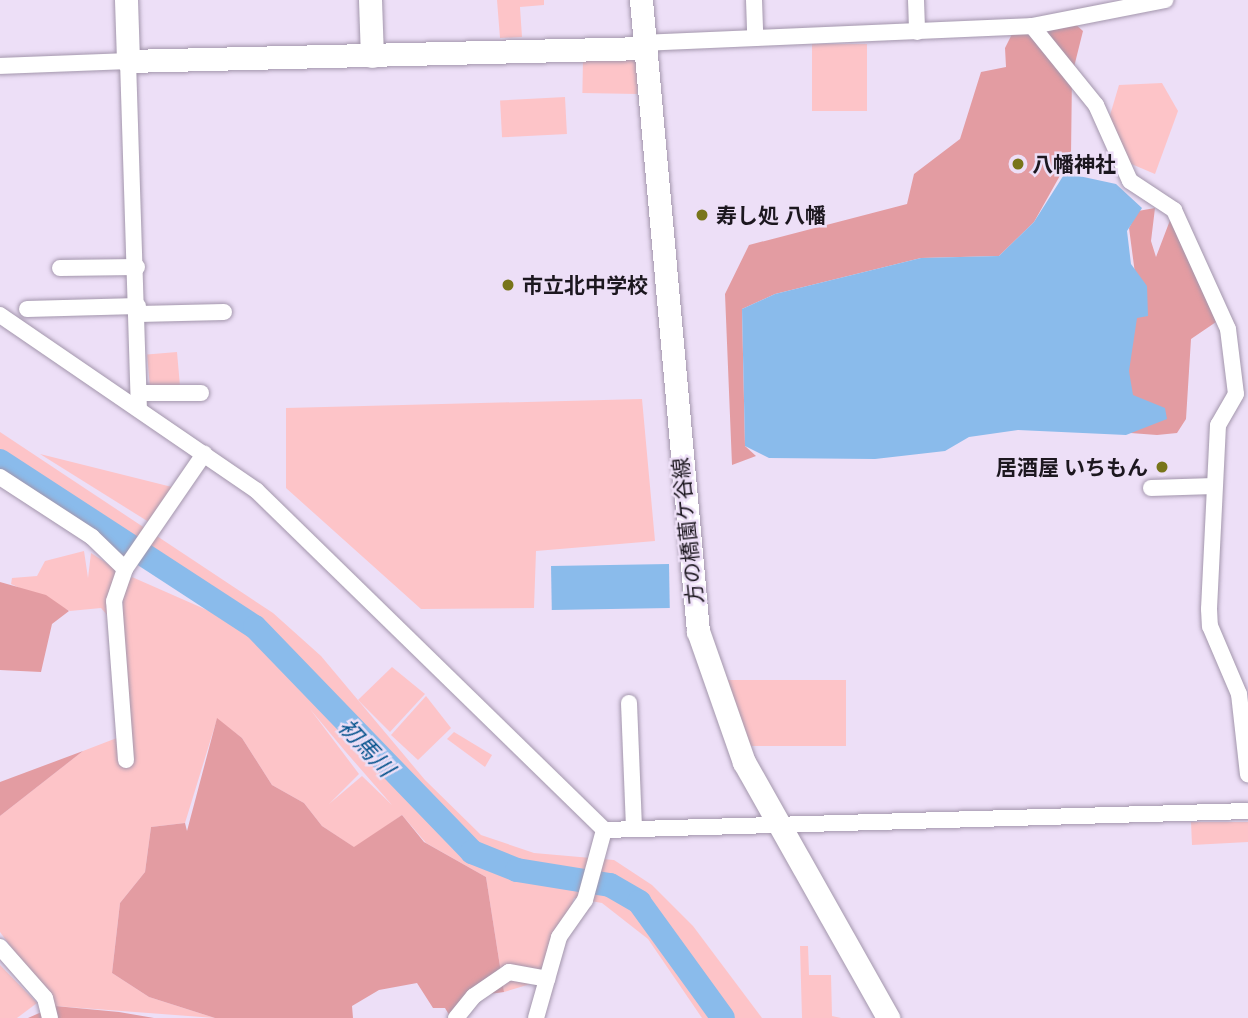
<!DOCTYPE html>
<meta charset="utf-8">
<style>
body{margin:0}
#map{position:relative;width:1248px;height:1018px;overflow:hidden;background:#eddff7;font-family:"IBM Plex Sans","Noto Sans JP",sans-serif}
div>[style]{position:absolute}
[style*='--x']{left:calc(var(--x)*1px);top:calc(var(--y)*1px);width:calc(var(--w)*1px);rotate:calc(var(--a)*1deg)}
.green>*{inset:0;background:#fdc4c8;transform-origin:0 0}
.forest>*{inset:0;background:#e39ca2}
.water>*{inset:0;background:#8abbeb;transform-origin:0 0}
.river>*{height:24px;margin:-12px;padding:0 12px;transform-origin:12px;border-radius:12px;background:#8abbeb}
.roads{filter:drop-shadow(0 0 2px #a396ac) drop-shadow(0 0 2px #a396ac)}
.street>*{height:16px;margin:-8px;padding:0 8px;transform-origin:8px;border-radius:8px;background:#fff}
.secondary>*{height:23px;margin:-11.5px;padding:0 11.5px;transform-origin:11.5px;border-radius:11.5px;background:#fff}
.dots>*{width:19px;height:19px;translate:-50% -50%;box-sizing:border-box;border:4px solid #eddff7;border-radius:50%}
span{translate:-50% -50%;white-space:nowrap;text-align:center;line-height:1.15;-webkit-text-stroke:5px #eddff7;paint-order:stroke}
.poi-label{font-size:21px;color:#1c171f;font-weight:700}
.left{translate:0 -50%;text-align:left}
.right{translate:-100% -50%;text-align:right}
.street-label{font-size:21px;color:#1c171f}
.water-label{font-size:23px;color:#03528c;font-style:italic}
</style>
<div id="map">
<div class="green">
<i style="clip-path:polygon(497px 0,544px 0,544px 5px,520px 7px,522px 37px,500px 38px)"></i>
<i style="left:812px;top:44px;width:55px;height:67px"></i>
<i style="left:583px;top:58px;width:55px;height:35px;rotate:1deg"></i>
<i style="clip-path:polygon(1162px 83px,1178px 111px,1155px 174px,1129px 163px,1108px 122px,1119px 85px)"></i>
<i style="left:565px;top:97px;width:37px;height:65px;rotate:87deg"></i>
<i style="left:177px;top:352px;width:37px;height:30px;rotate:85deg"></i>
<i style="clip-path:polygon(642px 399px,655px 541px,536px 551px,534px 608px,421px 609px,286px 488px,286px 408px)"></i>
<i style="clip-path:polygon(evenodd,0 432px,273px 613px,321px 656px,425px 780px,481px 835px,534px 853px,614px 860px,652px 885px,693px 926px,762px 1018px,702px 1018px,648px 939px,602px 903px,574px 898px,547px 979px,504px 992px,486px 877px,426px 843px,402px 815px,355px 848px,322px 826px,304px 803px,272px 785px,242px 738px,217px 719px,185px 823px,151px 827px,145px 872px,120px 903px,112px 973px,149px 997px,215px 1018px,55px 1006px,0 932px,0 816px,83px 751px,122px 736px,123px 592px,132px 577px,216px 614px,0 476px,0 432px,310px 709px,345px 751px,392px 805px,362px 776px,329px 804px,359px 774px,310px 709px)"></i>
<i style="clip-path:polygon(40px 454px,176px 488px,152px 524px)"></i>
<i style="clip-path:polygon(84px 551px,88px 578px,91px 553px,122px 573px,108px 616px,101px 608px,70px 611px,11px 584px,12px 578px,37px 576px,45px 561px)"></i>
<i style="clip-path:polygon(392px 667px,425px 694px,390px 732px,358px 700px)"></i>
<i style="left:846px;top:680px;width:66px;height:120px;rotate:90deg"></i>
<i style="clip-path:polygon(426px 696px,451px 728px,418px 760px,391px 735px)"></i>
<i style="clip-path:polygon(454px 732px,492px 755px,485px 767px,447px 739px)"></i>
<i style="clip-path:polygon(1191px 822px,1248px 822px,1248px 842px,1192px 845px)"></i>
<i style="clip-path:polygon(800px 946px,808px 946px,809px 975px,831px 975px,832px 1016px,841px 1018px,802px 1018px)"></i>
<i style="clip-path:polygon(0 965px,37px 1003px,17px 1018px,0 1018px)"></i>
</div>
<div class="forest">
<i style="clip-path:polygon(1073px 22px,1083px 31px,1072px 75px,1071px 156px,1034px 222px,999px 256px,921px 258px,775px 294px,742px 309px,745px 446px,756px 456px,732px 465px,725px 294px,749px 245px,907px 204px,914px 174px,960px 139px,981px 72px,1006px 67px,1005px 48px,1016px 26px)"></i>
<i style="clip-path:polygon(1155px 208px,1151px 241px,1156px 257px,1172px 215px,1216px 322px,1191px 339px,1186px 419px,1177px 433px,1157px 435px,1117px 432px,1136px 281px,1129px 228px,1138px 211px)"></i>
<i style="clip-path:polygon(0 582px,46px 595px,69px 611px,52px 624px,41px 672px,0 670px)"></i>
<i style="clip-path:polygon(217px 718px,242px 738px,272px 785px,304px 803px,322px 826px,354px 847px,402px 815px,424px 842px,486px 877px,504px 992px,474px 996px,451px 1018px,445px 1008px,433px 1008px,417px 983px,379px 990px,352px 1006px,353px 1018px,215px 1018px,149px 997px,112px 973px,120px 903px,145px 872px,151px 827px,185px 823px,187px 831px)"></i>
<i style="clip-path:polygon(83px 751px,0 816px,0 782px)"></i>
<i style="clip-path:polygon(55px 1006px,119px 1012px,154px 1018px,28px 1018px)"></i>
</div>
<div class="water">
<i style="clip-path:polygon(1065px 173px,1116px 184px,1142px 208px,1127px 231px,1131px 264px,1147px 286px,1148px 316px,1137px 318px,1129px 371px,1133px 395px,1165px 408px,1167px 419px,1126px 435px,1018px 430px,969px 437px,945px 451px,875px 459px,769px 458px,745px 446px,742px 309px,775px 294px,921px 258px,999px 256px,1034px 222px)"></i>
<i style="left:669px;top:564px;width:44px;height:118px;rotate:89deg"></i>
</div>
<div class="river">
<i style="--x:0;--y:461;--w:304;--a:33.1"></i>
<i style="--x:255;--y:627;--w:313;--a:46"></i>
<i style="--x:472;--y:852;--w:48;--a:21.8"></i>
<i style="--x:517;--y:870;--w:94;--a:9.2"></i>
<i style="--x:610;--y:885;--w:34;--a:30"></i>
<i style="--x:639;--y:902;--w:143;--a:54.1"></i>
</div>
<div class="roads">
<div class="street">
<i style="--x:754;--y:0;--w:38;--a:88"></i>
<i style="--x:916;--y:0;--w:32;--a:88"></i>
<i style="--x:1032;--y:26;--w:102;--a:51"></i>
<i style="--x:1096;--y:105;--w:83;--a:65.9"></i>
<i style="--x:1130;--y:181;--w:53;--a:33.4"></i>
<i style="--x:1174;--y:210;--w:131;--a:65.6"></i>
<i style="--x:1228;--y:329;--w:65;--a:83"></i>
<i style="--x:1236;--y:394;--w:36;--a:120"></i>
<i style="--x:1218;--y:425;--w:184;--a:92.8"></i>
<i style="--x:1209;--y:609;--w:17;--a:87"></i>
<i style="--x:1210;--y:626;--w:74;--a:66.9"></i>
<i style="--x:1239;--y:694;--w:81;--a:83.6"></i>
<i style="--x:643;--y:43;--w:389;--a:-2.5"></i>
<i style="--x:1032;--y:26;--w:136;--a:-11.1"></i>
<i style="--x:0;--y:66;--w:128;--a:-2.2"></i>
<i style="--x:128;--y:61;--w:347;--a:88.2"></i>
<i style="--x:60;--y:268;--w:77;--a:-0.7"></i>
<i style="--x:27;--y:309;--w:111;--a:-1.5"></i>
<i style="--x:139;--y:314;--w:85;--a:-1.3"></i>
<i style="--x:0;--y:315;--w:311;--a:34.4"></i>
<i style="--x:257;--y:491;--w:485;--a:44.3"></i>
<i style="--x:604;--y:830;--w:644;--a:-1.69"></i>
<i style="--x:141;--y:393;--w:60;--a:0"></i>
<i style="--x:0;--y:477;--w:110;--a:33.1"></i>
<i style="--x:92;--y:537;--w:46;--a:44.1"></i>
<i style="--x:1151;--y:488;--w:63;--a:-1.8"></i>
<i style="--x:629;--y:703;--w:126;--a:87.7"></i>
<i style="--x:126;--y:760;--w:159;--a:-94.3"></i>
<i style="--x:114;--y:601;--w:34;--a:-71"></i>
<i style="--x:125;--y:569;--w:140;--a:-55.5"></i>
<i style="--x:0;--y:947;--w:68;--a:48.6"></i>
<i style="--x:45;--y:998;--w:21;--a:76"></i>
<i style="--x:456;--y:1018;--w:28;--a:-51"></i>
<i style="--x:474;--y:996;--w:42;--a:-34.4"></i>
<i style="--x:509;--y:972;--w:39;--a:10"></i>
<i style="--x:536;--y:1018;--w:84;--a:-74.1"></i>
<i style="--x:559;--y:937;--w:45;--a:-54.9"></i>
<i style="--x:585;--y:900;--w:73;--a:-74.8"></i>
</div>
<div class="secondary">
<i style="--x:126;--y:0;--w:61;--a:88.1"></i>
<i style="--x:128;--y:61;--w:516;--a:-1.44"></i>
<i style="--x:370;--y:0;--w:56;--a:88"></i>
<i style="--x:641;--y:0;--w:634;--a:84.84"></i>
<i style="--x:698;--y:631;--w:139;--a:70.7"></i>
<i style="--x:744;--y:762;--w:294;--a:60.6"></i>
</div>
</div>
<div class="dots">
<i style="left:1018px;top:164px;background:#78751a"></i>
<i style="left:702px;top:215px;background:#78751a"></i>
<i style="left:508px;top:285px;background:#78751a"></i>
<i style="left:1162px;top:467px;background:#78751a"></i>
</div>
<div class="poi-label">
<span class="left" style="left:1032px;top:164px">八幡神社</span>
<span class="left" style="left:716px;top:215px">寿し処 八幡</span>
<span class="left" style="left:522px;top:285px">市立北中学校</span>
<span class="right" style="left:1148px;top:467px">居酒屋 いちもん</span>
</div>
<div class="street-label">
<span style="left:687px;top:531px;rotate:-96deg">方の橋薗ケ谷線</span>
</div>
<div class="water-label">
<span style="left:367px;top:747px;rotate:47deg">初馬川</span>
</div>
</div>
